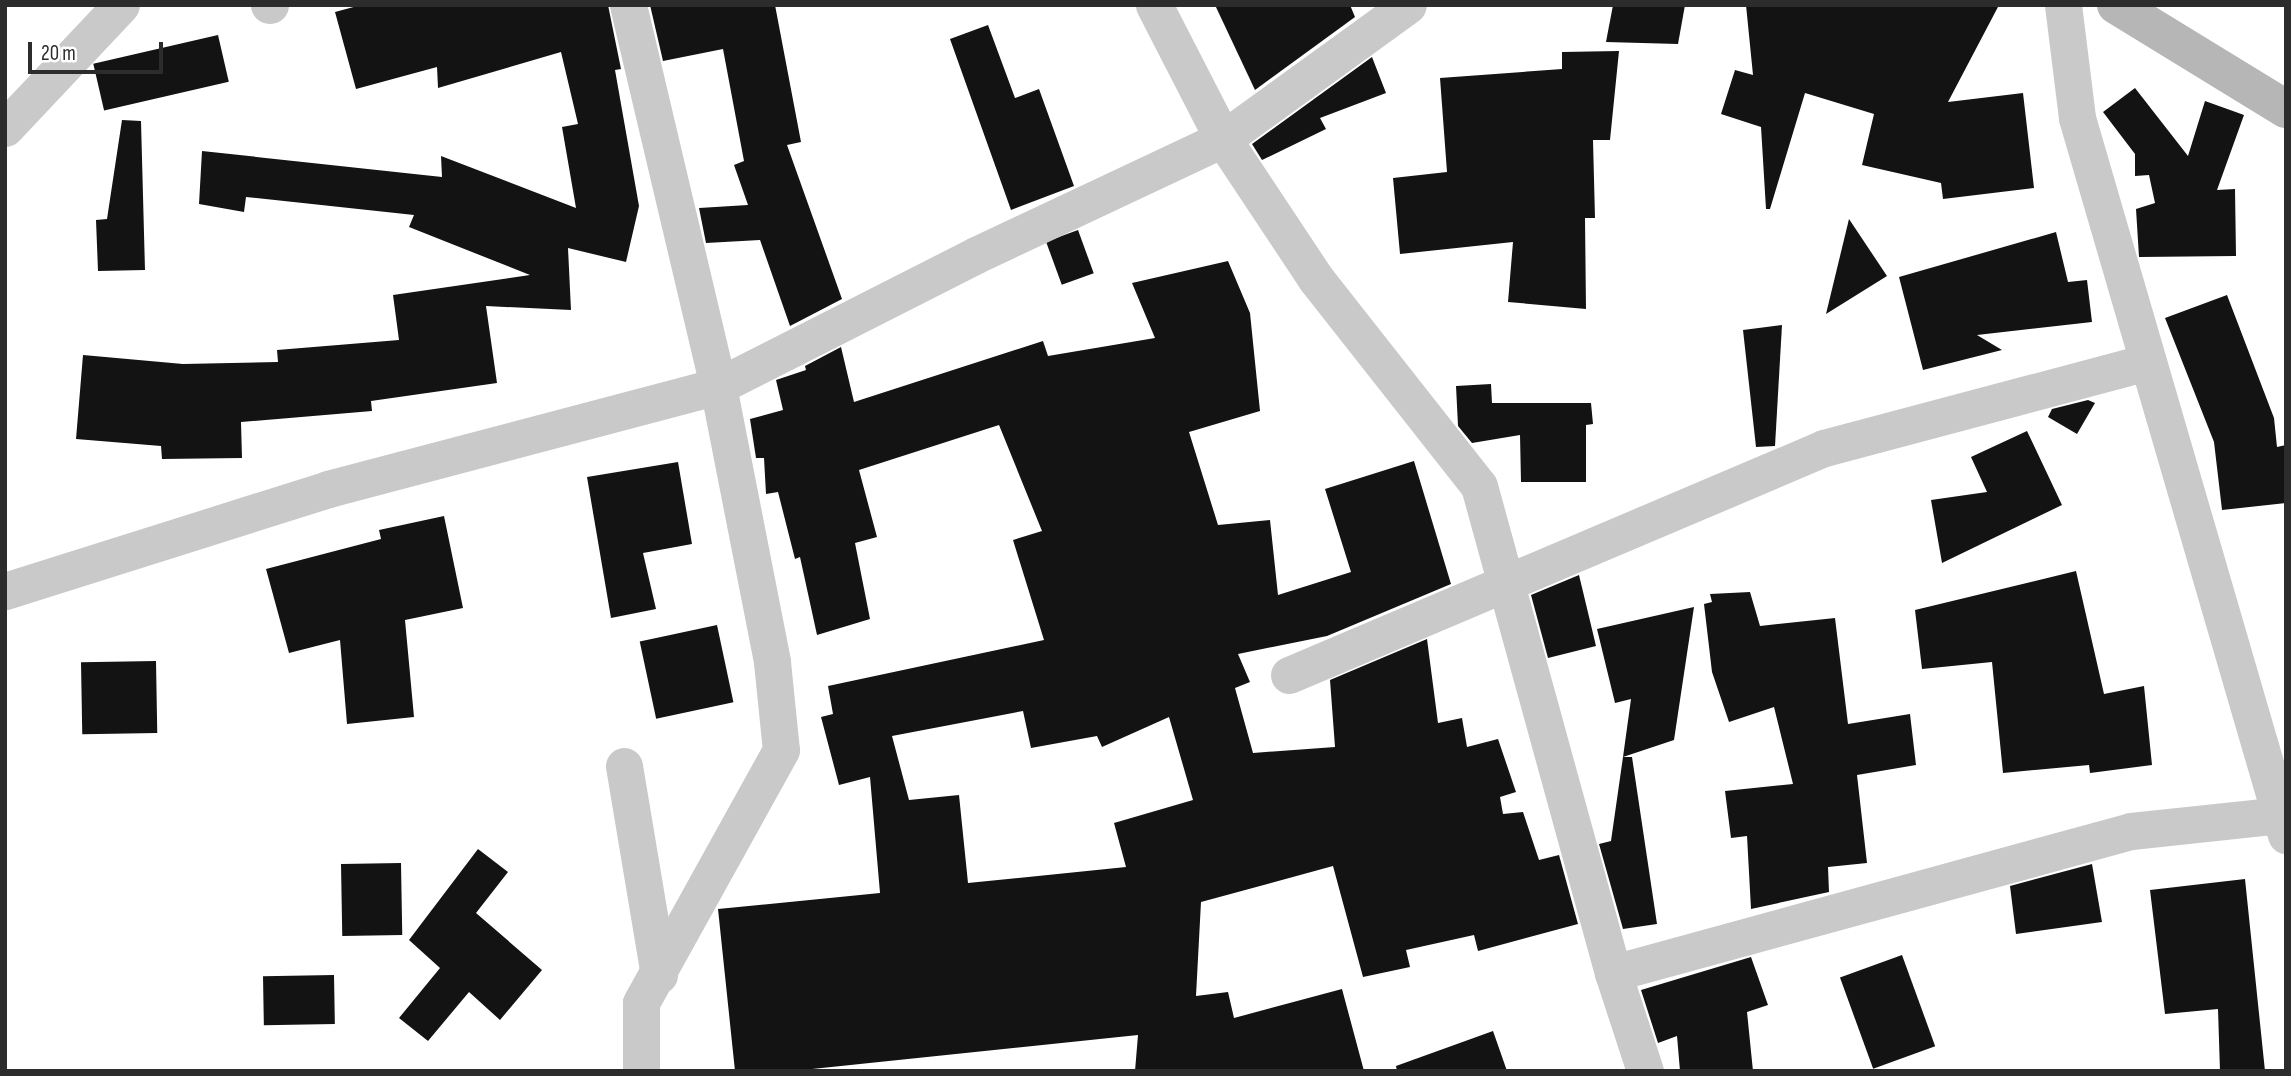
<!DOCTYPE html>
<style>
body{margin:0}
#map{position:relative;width:2291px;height:1076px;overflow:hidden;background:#fff;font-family:"Sofia Sans Condensed",sans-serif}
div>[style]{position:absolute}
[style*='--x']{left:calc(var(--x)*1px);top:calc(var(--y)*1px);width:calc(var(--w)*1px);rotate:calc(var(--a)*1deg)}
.building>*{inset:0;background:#131313;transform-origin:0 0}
.street>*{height:37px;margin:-18.5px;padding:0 18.5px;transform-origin:18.5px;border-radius:18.5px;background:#c9c9c9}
.secondary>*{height:38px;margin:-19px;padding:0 19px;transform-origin:19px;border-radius:19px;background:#b6b6b6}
span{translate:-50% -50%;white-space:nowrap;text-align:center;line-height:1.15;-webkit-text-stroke:7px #fff;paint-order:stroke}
.frame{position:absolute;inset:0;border:7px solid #2c2c2c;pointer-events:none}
.scale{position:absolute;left:28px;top:42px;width:135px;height:32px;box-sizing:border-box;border:4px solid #2c2c2c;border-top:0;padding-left:9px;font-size:21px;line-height:24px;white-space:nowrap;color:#2c2c2c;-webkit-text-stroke:5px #fff;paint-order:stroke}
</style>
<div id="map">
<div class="building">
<i style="clip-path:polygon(361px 5px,608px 5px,621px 69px,615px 70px,639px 206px,626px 262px,568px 248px,571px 310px,486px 306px,497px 383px,371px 401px,372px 411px,241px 422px,242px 458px,162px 459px,161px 446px,76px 439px,83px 355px,183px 364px,278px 362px,277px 350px,399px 340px,393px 295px,530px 275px,409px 227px,414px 215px,246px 197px,244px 212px,199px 204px,202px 151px,442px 177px,441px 156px,576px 208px,562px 127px,578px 124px,561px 52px,438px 88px,437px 67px,356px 89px,335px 12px)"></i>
<i style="clip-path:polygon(650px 5px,775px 5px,801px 142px,787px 145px,842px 299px,790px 326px,760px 240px,706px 243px,699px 208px,748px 205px,734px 165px,744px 161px,723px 49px,663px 61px)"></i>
<i style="clip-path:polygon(1215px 5px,1350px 5px,1355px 17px,1255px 90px)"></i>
<i style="clip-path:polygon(1613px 5px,1685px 5px,1678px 44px,1606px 42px)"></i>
<i style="clip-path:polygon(1746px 5px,1999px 5px,1948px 102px,2023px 93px,2034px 188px,1943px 199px,1941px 183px,1862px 165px,1874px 114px,1805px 93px,1770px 209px,1766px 209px,1761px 127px,1721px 114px,1735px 70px,1753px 75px)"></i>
<i style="clip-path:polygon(988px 25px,1015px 98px,1039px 89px,1074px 186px,1011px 210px,950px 39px)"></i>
<i style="left:218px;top:35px;width:48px;height:128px;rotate:77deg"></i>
<i style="clip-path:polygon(1619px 51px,1610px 140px,1593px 140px,1595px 218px,1585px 218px,1586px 309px,1508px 302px,1513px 242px,1400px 254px,1393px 178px,1447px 172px,1440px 78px,1562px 69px,1562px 52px)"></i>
<i style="clip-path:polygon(1372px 57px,1386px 93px,1320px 118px,1326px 129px,1262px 160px,1252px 144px)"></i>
<i style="clip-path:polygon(2135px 88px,2188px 156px,2205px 101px,2244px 115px,2217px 190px,2235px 189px,2236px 256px,2139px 257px,2136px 209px,2155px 203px,2149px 175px,2135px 176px,2135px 154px,2103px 112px)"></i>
<i style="clip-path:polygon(122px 120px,141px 121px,145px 270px,98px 271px,96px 220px,107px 219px)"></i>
<i style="clip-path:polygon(1849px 219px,1887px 276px,1826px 314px)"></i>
<i style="left:1078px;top:230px;width:46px;height:34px;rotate:70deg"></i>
<i style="clip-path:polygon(2056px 232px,2068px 282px,2087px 280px,2092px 322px,1977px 335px,2002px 350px,1923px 370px,1899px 277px)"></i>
<i style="clip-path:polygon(evenodd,1228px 261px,1250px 313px,1260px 411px,1189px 432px,1218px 525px,1270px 520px,1278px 595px,1351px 572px,1325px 489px,1414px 461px,1451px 584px,1327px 636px,1238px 654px,1250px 682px,1235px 688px,1253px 753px,1335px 747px,1330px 680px,1427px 639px,1438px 723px,1462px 718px,1467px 747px,1498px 739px,1516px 792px,1500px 797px,1503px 814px,1523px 812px,1539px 860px,1559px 855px,1578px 924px,1478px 951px,1474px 935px,1406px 950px,1410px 967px,1363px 977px,1333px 866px,1201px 902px,1196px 996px,1228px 992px,1234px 1018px,1342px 989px,1364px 1071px,1135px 1071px,1138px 1035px,793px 1071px,735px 1071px,718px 909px,880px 893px,870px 777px,839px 785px,821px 717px,833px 714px,828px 686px,1044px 640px,1013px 540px,1042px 531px,999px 425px,859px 470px,877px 537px,855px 543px,870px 619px,817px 635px,800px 557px,795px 559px,778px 492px,766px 494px,764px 458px,756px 458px,750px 419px,783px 410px,776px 380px,806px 370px,805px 366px,841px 347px,854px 402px,1043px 341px,1048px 356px,1155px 338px,1132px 283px,1228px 261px,1023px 711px,1031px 748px,1097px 736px,1102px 747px,1169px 717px,1193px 800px,1114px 823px,1126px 867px,968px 883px,959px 795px,909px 800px,892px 736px,1023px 711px)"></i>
<i style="clip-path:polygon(2227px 295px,2274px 418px,2277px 447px,2286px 445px,2286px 503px,2222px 510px,2214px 442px,2165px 318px)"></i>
<i style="clip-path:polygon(1782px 325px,1775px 446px,1756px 447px,1743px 330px)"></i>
<i style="clip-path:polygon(1491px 384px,1492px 403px,1591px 403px,1593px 424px,1586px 425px,1586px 482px,1521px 482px,1520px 435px,1472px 443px,1458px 426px,1456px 386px)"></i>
<i style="clip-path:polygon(2088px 400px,2095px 403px,2077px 434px,2048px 417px,2052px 409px)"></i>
<i style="clip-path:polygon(2027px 431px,2062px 505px,1942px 563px,1931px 500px,1987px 492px,1971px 457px)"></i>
<i style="clip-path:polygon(678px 462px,692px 544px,643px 553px,656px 609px,611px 618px,587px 477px)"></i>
<i style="clip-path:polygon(444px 516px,463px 608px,405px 620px,414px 717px,347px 724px,340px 640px,289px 653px,266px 569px,381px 539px,379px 530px)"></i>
<i style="clip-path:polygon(2076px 571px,2104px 694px,2144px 686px,2152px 765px,2090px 773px,2089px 765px,2003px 773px,1992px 662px,1922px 669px,1915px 610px)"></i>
<i style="clip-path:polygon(1579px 575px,1596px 646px,1548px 658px,1531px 595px)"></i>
<i style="clip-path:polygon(1750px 592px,1760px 626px,1835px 618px,1848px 724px,1910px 714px,1916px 765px,1857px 775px,1867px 863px,1828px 867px,1829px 892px,1751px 909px,1747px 836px,1731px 838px,1725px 791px,1793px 784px,1774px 707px,1729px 722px,1712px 672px,1704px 604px,1712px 602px,1710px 594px)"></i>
<i style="clip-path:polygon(1694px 607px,1674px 740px,1623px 757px,1631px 699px,1615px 703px,1597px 629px)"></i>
<i style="left:717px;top:625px;width:79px;height:79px;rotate:78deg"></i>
<i style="left:156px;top:661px;width:72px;height:75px;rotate:89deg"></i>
<i style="clip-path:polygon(1623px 757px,1632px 757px,1657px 924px,1623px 929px,1599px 844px,1611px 841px)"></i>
<i style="clip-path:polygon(478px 849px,508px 872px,476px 913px,542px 970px,500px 1020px,469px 992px,428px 1041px,399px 1018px,440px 968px,409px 940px)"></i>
<i style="left:401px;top:863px;width:72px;height:60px;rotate:89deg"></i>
<i style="clip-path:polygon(2092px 864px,2102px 922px,2016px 934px,2010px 886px)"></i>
<i style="clip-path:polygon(2245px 879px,2265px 1071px,2220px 1071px,2218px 1009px,2165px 1014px,2150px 890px)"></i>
<i style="left:1902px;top:955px;width:97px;height:66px;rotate:70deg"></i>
<i style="clip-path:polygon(1751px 957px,1768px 1005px,1747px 1012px,1753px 1071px,1680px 1071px,1677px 1036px,1658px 1043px,1641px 990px)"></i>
<i style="left:334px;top:975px;width:49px;height:71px;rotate:89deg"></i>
<i style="clip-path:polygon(1493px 1031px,1507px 1071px,1397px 1071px,1396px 1066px)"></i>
</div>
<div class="street">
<i style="--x:269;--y:5;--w:1;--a:0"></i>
<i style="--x:628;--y:5;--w:391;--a:76.7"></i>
<i style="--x:718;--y:386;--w:281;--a:78.9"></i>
<i style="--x:772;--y:662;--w:88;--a:84.2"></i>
<i style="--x:781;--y:750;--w:289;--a:119"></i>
<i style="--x:641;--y:1003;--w:68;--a:90"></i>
<i style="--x:1154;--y:5;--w:151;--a:62.8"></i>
<i style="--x:1223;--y:139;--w:168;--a:56.4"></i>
<i style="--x:1316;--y:279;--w:263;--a:51.8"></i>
<i style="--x:1479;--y:486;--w:505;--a:74.62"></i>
<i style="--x:1613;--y:973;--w:103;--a:71.9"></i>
<i style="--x:2063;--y:5;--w:114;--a:82.9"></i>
<i style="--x:2077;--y:118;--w:747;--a:73.75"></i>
<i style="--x:5;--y:128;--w:169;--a:-46.7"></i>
<i style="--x:5;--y:591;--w:339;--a:-17.5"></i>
<i style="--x:328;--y:489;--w:403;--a:-14.8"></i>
<i style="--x:718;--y:386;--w:289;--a:-26.9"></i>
<i style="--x:976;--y:255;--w:273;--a:-25.2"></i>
<i style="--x:1223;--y:139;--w:228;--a:-35.9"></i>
<i style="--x:1289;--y:675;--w:581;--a:-22.99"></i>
<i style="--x:1824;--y:448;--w:335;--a:-14.9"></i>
<i style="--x:624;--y:766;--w:212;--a:80.5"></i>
<i style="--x:1613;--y:973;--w:537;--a:-15.33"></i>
<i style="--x:2131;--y:831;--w:150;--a:-6.1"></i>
</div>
<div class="secondary">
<i style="--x:2116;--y:5;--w:199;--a:31.5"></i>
</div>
<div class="frame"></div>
<div class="scale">20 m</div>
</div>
